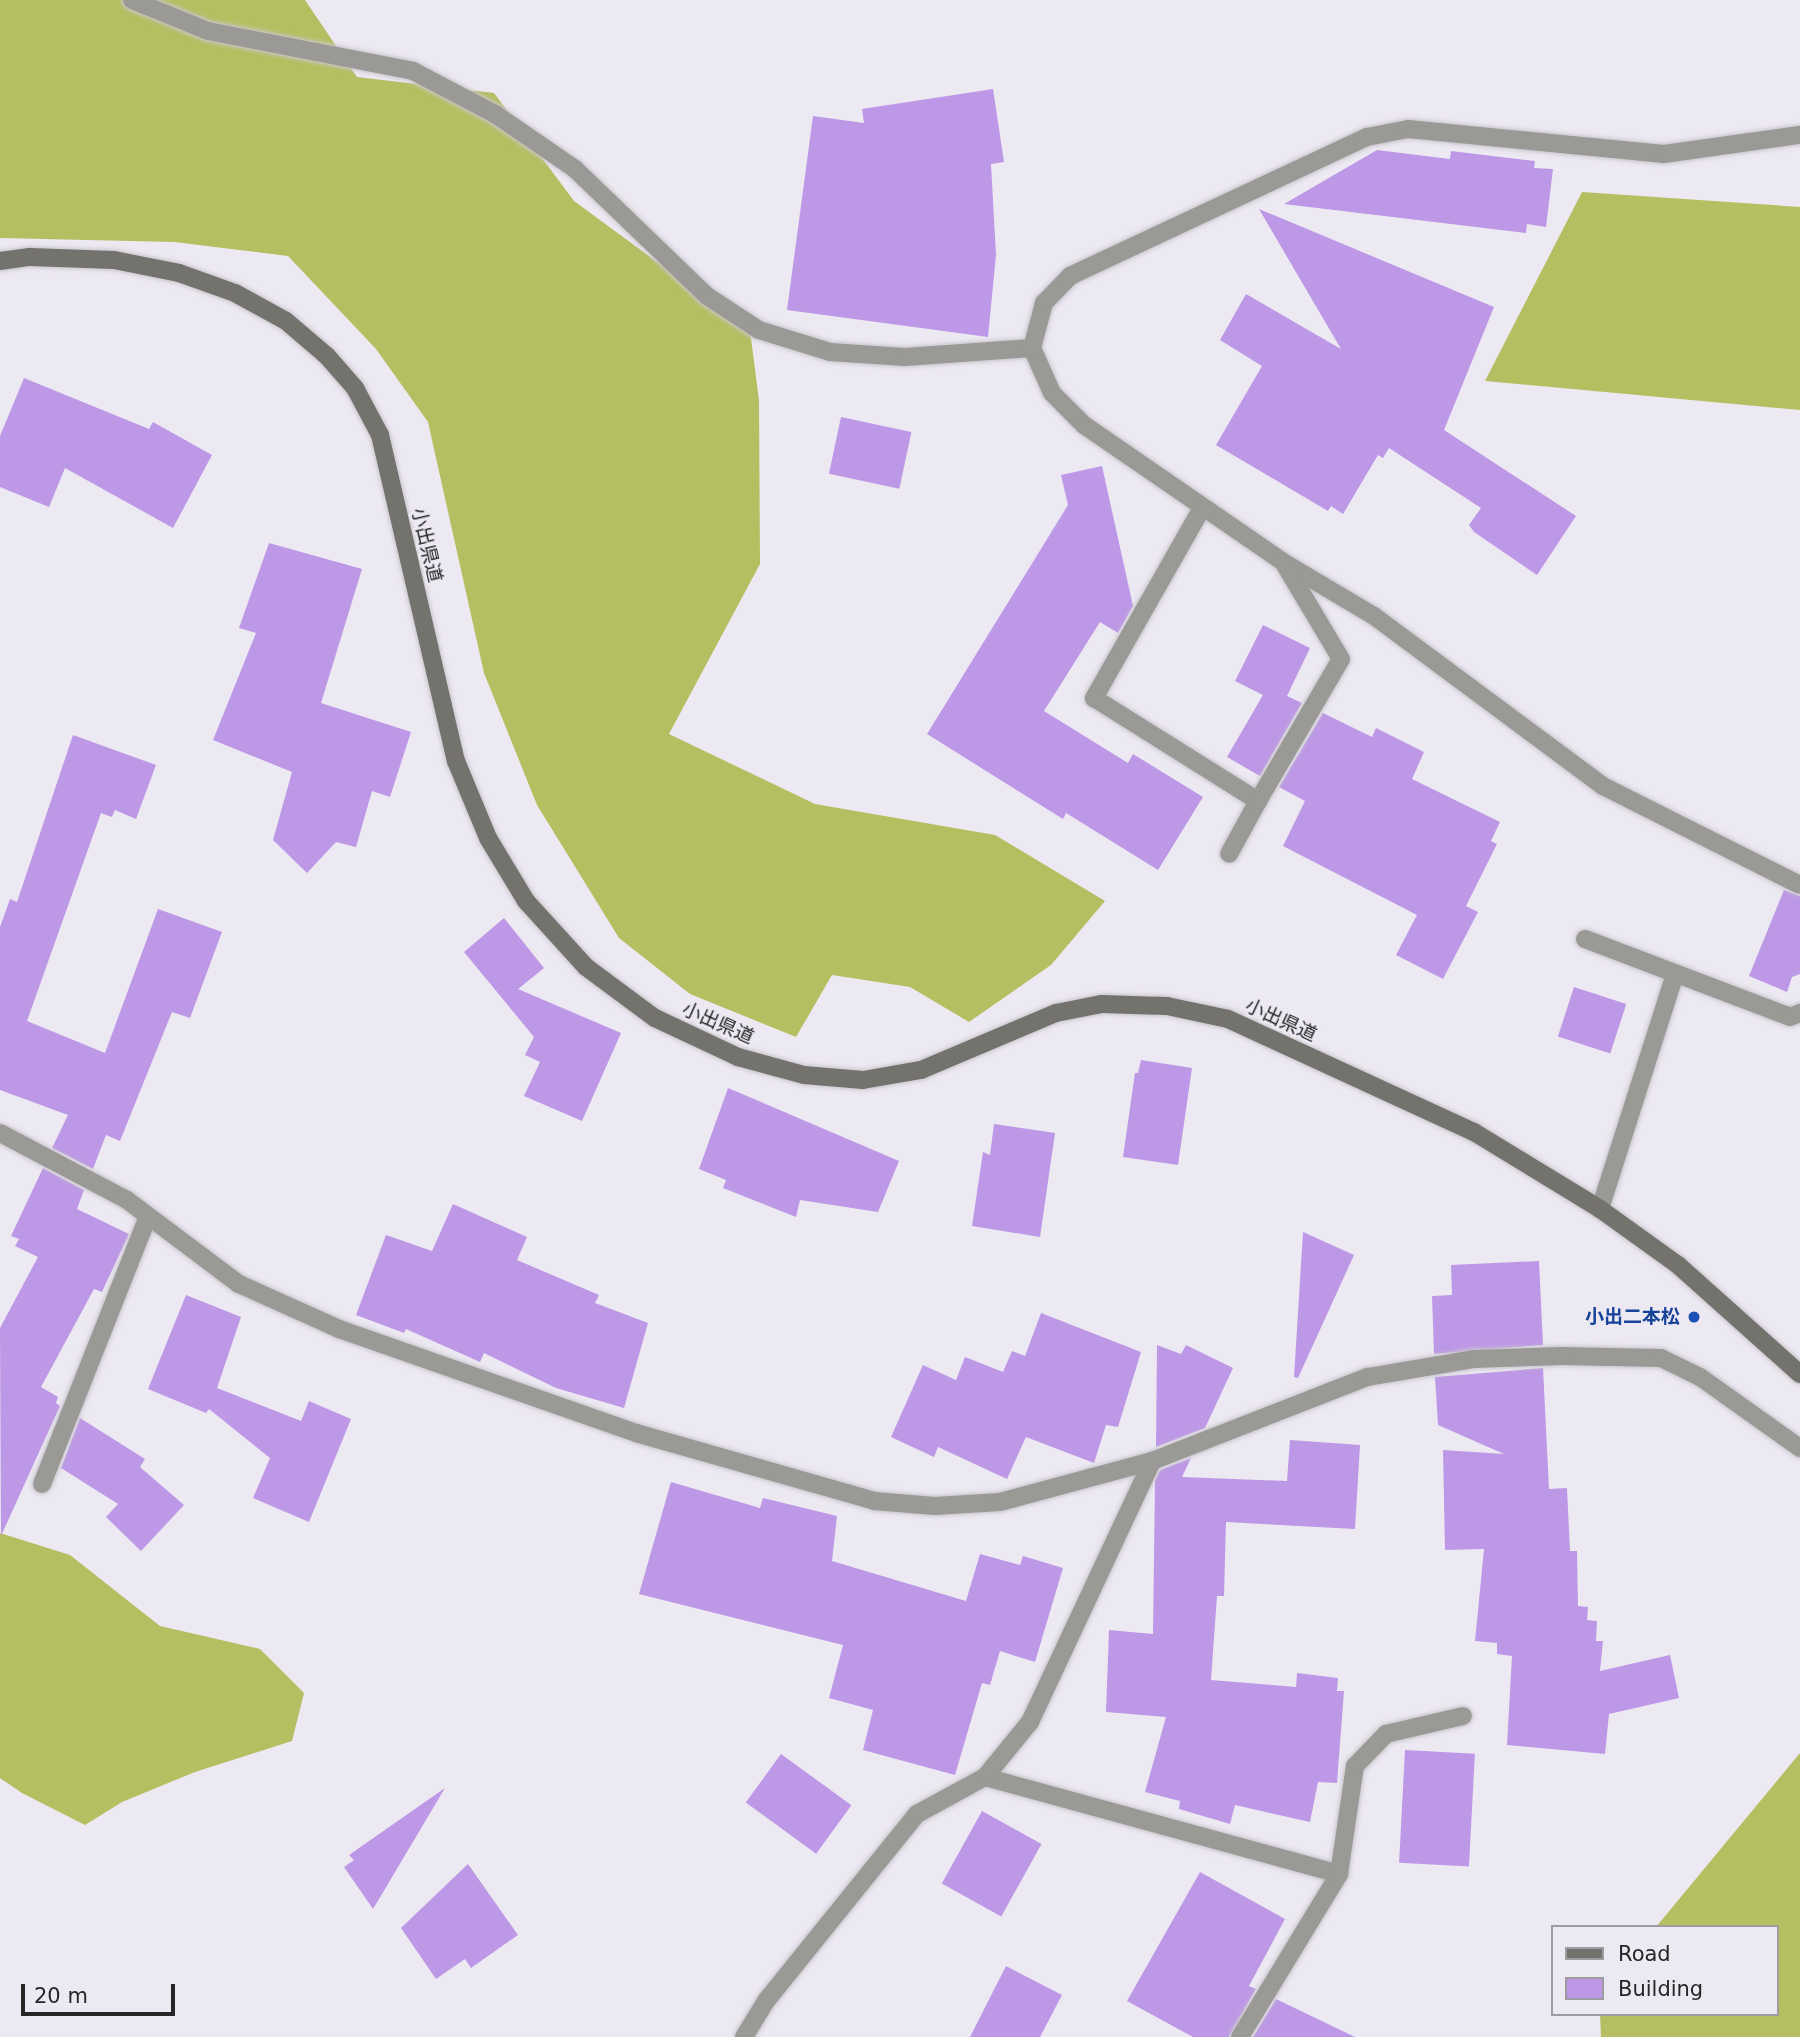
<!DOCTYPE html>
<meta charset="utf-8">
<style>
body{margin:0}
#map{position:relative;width:1800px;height:2037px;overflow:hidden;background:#ede9f2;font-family:"DejaVu Sans","Noto Sans JP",sans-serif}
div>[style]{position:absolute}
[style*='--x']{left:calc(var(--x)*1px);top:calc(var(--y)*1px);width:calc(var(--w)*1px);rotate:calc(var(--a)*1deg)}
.forest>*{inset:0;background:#b6be62}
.building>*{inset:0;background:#bd98e6;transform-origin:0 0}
.roads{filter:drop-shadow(0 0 2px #c9c6ce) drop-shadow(0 0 2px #c9c6ce)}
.lane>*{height:18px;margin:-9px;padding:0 9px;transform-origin:9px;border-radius:9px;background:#9a9995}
.street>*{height:18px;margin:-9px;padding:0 9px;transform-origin:9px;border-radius:9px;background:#9a9995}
.secondary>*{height:18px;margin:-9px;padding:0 9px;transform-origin:9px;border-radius:9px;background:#74726c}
.dots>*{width:19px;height:19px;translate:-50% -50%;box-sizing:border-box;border:4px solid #ede9f2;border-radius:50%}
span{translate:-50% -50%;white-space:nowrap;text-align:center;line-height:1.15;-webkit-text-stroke:5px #ede9f2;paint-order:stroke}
.street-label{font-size:19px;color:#262528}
.transit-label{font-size:19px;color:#164399;font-weight:700}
.right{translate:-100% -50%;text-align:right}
.legend{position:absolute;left:1551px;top:1925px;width:228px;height:91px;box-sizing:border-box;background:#ede9f2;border:2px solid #9d9ba1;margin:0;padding:9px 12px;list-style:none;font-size:21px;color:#262528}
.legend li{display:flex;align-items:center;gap:14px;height:35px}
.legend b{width:35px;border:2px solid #9d9ba1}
.scale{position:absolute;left:21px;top:1984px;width:154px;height:32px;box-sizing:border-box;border:4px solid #262528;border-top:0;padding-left:9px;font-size:21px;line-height:24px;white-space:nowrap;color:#262528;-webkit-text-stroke:5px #ede9f2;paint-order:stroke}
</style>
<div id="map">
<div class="forest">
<i style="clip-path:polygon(0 0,305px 0,357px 77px,494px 93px,574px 201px,750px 330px,759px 401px,760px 564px,669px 734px,815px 804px,995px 835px,1105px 901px,1051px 965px,969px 1022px,910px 987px,832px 975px,796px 1037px,690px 994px,619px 938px,537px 805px,484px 673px,428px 422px,376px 349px,288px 256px,174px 242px,0 238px)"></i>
<i style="clip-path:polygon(1582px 192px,1800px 207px,1800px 410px,1485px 381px)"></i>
<i style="clip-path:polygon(0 1533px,70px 1555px,160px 1626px,260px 1649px,304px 1693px,292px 1741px,195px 1772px,122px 1802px,85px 1825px,22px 1793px,0 1778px)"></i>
<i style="clip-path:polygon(1800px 1753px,1800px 2037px,1601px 2037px,1600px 2014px,1777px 2014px,1777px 1927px,1656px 1927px)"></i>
</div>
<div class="building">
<i style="clip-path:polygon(993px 89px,1004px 162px,991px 164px,996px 255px,988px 337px,787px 310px,813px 116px,864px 123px,862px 109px)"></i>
<i style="clip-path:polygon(1377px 150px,1450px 159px,1451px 151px,1535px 161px,1534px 168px,1553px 169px,1546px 227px,1527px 224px,1526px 233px,1284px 204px)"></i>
<i style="clip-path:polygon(1259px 209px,1494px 307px,1444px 430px,1576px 516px,1537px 575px,1474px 532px,1469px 525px,1481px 508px,1389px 448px,1383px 458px,1378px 455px,1343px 514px,1331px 506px,1328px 511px,1216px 445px,1262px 366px,1220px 340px,1246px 294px,1341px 349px)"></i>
<i style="clip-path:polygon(24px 378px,149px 429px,153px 422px,212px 455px,173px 528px,65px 468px,49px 507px,0 487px,0 436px)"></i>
<i style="left:841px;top:417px;width:72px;height:58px;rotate:12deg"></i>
<i style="clip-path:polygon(1102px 466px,1133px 606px,1118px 633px,1100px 622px,1044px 711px,1128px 763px,1133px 754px,1203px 797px,1158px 870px,1066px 813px,1063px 819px,927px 734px,1068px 505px,1061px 475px)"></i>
<i style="clip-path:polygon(269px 543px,362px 569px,321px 703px,411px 732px,390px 797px,372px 791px,356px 847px,336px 842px,307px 873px,273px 840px,292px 772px,213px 740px,256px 633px,239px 628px)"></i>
<i style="clip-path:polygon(1263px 625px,1310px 648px,1287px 696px,1302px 703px,1260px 776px,1227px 757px,1263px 695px,1235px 681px)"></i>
<i style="clip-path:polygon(1323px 713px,1372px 737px,1376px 728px,1424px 752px,1412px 779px,1500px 822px,1491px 841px,1497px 844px,1466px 906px,1478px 912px,1443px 979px,1396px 955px,1417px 915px,1283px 846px,1305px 801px,1279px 787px)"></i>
<i style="clip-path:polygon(73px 735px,156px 765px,136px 819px,115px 810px,112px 817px,101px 813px,27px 1021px,105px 1053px,158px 909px,222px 932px,190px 1018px,172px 1012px,120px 1141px,106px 1135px,93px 1169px,52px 1148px,68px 1115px,0 1090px,0 927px,10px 899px,17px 902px)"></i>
<i style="clip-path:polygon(1784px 890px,1800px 896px,1800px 974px,1792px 977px,1787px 992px,1749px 976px)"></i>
<i style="clip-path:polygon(504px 918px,544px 968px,518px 989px,621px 1033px,582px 1121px,524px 1096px,540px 1062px,525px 1055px,534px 1037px,464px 952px)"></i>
<i style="left:1574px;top:987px;width:55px;height:52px;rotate:18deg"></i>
<i style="clip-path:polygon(1141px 1060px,1192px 1068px,1178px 1165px,1123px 1157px,1135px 1073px,1138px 1073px)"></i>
<i style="clip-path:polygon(728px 1088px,899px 1161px,878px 1212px,800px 1200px,796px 1217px,723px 1188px,726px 1180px,699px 1169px)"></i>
<i style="clip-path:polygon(994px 1124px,1055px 1133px,1040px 1237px,972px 1226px,983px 1152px,990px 1155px)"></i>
<i style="clip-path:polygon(43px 1168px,84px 1190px,77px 1209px,129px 1234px,102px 1292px,94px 1289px,41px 1387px,58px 1397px,56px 1403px,60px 1406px,1px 1536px,0 1328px,38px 1257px,15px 1246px,19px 1239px,11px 1236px)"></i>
<i style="clip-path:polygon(453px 1204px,527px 1237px,517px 1260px,599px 1295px,595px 1303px,648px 1323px,624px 1408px,556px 1388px,484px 1353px,480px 1362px,406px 1329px,404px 1333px,356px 1315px,386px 1235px,432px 1251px)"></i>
<i style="clip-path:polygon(1303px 1232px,1354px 1255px,1298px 1378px,1294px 1377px)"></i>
<i style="clip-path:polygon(1539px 1261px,1543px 1345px,1434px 1354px,1432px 1296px,1452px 1295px,1451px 1265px)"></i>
<i style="clip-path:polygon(186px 1295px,241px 1317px,217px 1388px,301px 1421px,309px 1401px,351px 1419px,309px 1522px,253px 1498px,270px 1458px,209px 1409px,206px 1413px,148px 1389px)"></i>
<i style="clip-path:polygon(1041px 1313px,1141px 1352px,1118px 1427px,1106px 1425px,1094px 1463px,1026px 1437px,1007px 1479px,938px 1447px,934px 1457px,891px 1437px,923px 1365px,956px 1380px,965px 1357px,1003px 1372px,1012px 1351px,1025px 1356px)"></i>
<i style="clip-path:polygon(1157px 1345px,1181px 1354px,1186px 1345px,1233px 1368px,1205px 1428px,1156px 1447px)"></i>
<i style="clip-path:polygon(1543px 1368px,1549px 1489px,1567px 1488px,1570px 1551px,1577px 1551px,1578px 1606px,1588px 1607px,1587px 1620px,1597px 1621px,1596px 1641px,1603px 1641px,1600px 1671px,1670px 1655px,1679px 1698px,1609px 1714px,1605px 1754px,1507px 1745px,1512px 1656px,1497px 1654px,1497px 1643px,1475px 1641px,1484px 1549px,1445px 1550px,1443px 1450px,1504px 1454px,1438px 1425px,1435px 1377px)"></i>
<i style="clip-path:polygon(80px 1418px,145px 1459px,140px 1467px,184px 1505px,141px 1551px,106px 1517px,118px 1504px,61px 1468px)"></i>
<i style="clip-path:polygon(1290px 1440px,1360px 1445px,1355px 1529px,1226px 1522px,1224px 1596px,1217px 1596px,1211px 1680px,1296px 1687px,1297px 1673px,1338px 1678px,1337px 1691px,1344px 1691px,1337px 1783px,1318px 1782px,1310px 1822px,1235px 1805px,1230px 1824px,1179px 1809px,1180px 1801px,1145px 1792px,1166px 1717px,1106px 1712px,1109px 1630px,1153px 1634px,1155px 1480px,1160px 1470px,1191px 1458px,1182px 1477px,1287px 1481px)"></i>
<i style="clip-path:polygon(671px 1482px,760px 1508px,763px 1498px,837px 1516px,832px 1561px,966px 1601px,980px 1554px,1020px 1565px,1023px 1556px,1063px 1568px,1035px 1662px,1000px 1651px,990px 1685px,982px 1683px,955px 1775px,863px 1750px,873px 1710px,829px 1698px,843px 1645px,639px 1594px)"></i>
<i style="left:1405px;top:1750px;width:70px;height:113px;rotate:3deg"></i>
<i style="left:781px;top:1754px;width:87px;height:60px;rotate:36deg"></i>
<i style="clip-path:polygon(445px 1788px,382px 1894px,373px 1909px,344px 1867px,354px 1860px,349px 1855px)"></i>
<i style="left:982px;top:1811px;width:68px;height:83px;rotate:29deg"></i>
<i style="clip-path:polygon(468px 1864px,518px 1935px,471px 1968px,465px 1959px,436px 1979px,401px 1928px)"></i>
<i style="clip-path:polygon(1200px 1872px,1285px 1919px,1249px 1986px,1256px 1989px,1229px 2037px,1193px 2037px,1127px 2001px)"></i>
<i style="clip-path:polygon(1006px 1966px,1062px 1995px,1040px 2037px,970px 2037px)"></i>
<i style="clip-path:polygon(1276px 1999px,1355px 2037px,1253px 2037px)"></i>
</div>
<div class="roads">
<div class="lane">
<i style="--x:132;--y:0;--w:82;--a:22.2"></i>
<i style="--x:208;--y:31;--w:209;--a:11"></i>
<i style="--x:413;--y:71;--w:93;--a:27.7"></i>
<i style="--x:495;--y:114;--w:97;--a:34.5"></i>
<i style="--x:575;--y:169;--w:183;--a:43.9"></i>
<i style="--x:707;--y:296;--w:62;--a:33.2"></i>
<i style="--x:759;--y:330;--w:74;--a:17.2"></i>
<i style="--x:830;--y:352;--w:75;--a:3.8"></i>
<i style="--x:905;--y:357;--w:127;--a:-4.1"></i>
<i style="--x:1032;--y:348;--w:49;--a:66"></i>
<i style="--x:1052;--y:393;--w:45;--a:45"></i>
<i style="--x:1084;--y:425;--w:242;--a:34.5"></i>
<i style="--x:1283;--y:562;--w:106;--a:30.7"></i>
<i style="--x:1374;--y:616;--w:285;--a:36.6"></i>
<i style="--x:1202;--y:508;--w:219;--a:119.6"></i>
<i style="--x:1094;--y:698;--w:194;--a:32.1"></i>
<i style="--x:1258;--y:801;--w:60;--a:118.7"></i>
<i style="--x:1258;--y:801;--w:164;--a:-59.7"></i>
<i style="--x:1341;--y:659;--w:109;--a:-120.8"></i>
<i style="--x:1561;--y:1356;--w:100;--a:1.1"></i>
<i style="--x:1661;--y:1358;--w:43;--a:26"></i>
<i style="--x:1700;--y:1377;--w:123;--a:35.4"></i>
<i style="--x:42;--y:1484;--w:288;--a:-68.4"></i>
<i style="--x:985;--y:1777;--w:367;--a:15.3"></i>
<i style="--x:1240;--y:2037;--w:191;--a:-58.7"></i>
<i style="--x:1339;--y:1874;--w:109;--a:-81.6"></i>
<i style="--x:1355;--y:1766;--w:45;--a:-45.9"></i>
<i style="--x:1386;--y:1734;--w:79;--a:-13.2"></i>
</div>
<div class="street">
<i style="--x:1032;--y:348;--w:47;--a:-75.1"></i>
<i style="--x:1044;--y:303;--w:37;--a:-46"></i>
<i style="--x:1070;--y:276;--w:328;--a:-25.1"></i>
<i style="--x:1367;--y:137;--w:42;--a:-11"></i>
<i style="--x:1408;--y:129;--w:257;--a:5.6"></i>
<i style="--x:1664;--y:154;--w:137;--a:-8"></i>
<i style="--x:1603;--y:786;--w:220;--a:26.7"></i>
<i style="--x:1585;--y:939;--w:219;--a:20.8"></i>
<i style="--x:1790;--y:1017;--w:11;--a:-22"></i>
<i style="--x:0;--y:1133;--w:144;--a:27.8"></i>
<i style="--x:127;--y:1200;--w:140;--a:36.9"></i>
<i style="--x:239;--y:1284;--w:110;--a:24.2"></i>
<i style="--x:339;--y:1329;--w:315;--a:19.3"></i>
<i style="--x:636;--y:1433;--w:248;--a:15.9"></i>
<i style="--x:874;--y:1501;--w:61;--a:4.7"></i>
<i style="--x:935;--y:1506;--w:65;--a:-3.5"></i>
<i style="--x:1000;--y:1502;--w:157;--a:-15.1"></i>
<i style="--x:1600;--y:1209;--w:247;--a:-72.3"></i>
<i style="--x:744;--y:2037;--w:42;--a:-58.6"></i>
<i style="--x:766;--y:2001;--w:240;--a:-51.1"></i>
<i style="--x:917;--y:1814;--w:77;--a:-28.6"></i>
<i style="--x:985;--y:1777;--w:71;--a:-50.7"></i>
<i style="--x:1030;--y:1722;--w:288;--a:-64.9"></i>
<i style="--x:1152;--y:1461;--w:232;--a:-21.3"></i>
<i style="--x:1368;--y:1377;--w:108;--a:-9.6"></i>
<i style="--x:1474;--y:1359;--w:87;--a:-2"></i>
</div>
<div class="secondary">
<i style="--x:0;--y:261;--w:30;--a:-8"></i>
<i style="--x:30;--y:257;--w:84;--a:2"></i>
<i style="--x:114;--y:260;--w:66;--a:11.3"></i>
<i style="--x:179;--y:273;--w:59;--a:19.7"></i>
<i style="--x:235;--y:293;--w:58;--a:28.8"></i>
<i style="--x:286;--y:321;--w:54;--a:40.5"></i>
<i style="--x:327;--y:356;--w:43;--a:48.8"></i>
<i style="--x:355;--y:388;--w:53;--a:62"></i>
<i style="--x:380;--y:435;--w:335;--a:76.9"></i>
<i style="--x:456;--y:761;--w:83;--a:67.4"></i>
<i style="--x:488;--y:838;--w:74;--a:58.9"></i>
<i style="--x:526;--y:901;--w:89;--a:47.7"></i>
<i style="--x:586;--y:967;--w:86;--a:36.5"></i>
<i style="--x:655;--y:1018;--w:92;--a:25.2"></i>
<i style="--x:738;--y:1057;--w:68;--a:15.3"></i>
<i style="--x:804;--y:1075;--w:59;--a:4.8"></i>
<i style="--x:863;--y:1080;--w:59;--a:-9.8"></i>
<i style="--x:921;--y:1070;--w:147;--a:-22.9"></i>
<i style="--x:1056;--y:1013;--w:47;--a:-11.1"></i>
<i style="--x:1102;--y:1004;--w:65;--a:1.8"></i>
<i style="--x:1167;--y:1006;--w:62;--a:12"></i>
<i style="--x:1228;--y:1019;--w:271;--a:24.7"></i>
<i style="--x:1474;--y:1132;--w:148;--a:31.4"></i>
<i style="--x:1600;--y:1209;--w:96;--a:35.7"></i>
<i style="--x:1678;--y:1265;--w:164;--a:41.8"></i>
</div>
</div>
<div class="dots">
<i style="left:1694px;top:1317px;background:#1a4fb4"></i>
</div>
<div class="street-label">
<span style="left:427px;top:545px;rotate:77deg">小出県道</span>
<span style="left:1281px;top:1020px;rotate:25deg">小出県道</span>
<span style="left:718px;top:1023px;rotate:24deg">小出県道</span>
</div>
<div class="transit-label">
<span class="right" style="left:1680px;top:1317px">小出二本松</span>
</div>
<ul class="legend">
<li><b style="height:9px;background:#74726c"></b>Road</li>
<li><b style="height:19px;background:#bd98e6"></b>Building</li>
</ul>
<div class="scale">20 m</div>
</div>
